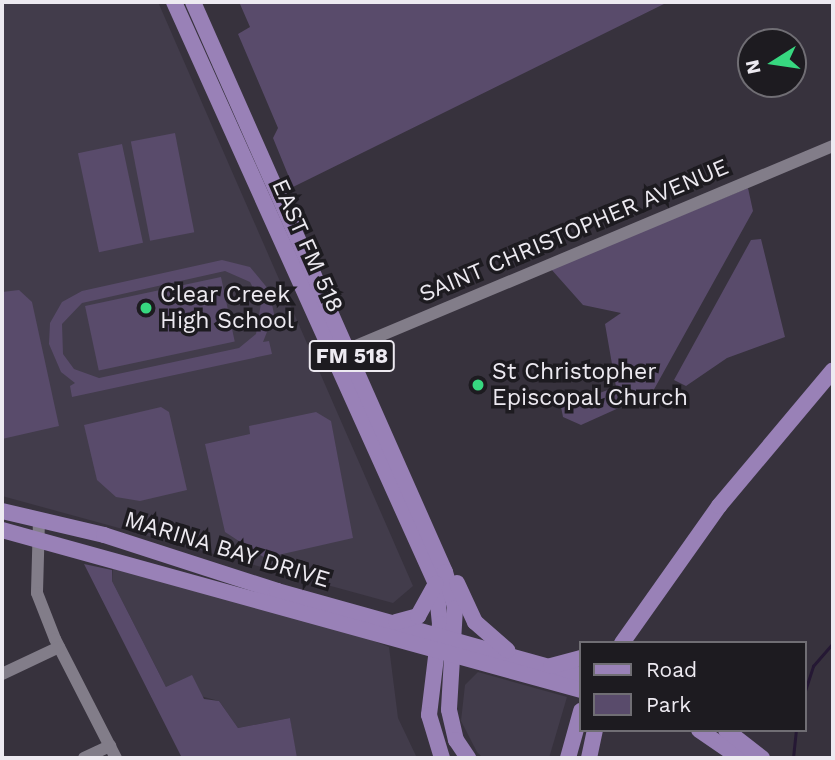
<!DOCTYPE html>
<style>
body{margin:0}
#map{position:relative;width:835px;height:760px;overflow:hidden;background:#37323d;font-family:"Work Sans",sans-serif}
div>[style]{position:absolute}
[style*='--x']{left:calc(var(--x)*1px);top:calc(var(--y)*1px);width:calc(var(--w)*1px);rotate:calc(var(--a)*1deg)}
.built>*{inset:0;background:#423c4b}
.green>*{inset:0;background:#594b6b;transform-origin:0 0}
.stream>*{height:2.5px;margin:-1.25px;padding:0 1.25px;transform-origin:1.25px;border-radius:1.25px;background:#251834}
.minor>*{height:12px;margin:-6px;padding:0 6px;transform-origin:6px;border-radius:6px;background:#827d89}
.major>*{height:16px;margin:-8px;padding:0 8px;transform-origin:8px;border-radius:8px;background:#9981b7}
.dots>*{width:19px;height:19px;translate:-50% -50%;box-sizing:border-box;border:4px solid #1d1b20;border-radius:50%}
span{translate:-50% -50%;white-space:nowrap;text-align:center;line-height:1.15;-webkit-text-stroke:7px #1d1b20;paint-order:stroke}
.shield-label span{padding:2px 5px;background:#1d1b20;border:2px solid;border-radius:5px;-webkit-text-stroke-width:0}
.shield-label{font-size:21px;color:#edeaf1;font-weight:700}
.street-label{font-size:23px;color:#edeaf1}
.poi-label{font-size:23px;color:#edeaf1}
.left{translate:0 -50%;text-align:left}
.frame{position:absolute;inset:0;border:4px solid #edeaf1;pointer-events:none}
.legend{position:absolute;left:579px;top:641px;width:228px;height:91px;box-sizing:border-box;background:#1d1b20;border:2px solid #706e74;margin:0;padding:9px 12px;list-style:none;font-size:21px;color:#edeaf1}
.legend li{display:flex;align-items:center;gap:14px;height:35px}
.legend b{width:35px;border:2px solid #706e74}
.north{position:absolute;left:737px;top:28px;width:70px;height:70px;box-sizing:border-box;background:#1d1b20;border:2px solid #706e74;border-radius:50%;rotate:258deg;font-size:19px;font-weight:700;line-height:28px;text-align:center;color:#edeaf1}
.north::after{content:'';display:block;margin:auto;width:24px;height:32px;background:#37d880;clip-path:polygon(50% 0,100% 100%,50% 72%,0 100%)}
</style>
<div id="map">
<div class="built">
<i style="clip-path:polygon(2px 2px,158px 2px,413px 586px,393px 603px,2px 496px)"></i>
<i style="clip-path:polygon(113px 566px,343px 629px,389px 647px,398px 718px,417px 758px,296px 758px,290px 718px,238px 728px,219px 701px,166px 687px,112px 581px)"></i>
<i style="clip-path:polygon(478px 672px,567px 697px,549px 758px,483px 758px,477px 752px,461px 721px,465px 685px)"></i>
</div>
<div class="green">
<i style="clip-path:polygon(244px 2px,668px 2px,293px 187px,273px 138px,278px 128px,238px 34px,250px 27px,240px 4px)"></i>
<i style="left:175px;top:133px;width:101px;height:45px;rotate:79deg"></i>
<i style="left:122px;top:144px;width:101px;height:45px;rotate:78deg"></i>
<i style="clip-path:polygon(748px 188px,753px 211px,652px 393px,581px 425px,563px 417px,561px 407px,616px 387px,605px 324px,621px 313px,583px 305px,551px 269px)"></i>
<i style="clip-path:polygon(761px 239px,785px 337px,727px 358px,686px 386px,674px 380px,751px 240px)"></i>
<i style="clip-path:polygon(evenodd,222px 260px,250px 267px,269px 290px,274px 314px,263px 342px,269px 341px,272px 354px,72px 397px,70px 386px,75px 383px,61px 372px,49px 344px,50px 323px,62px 302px,82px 291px,222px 260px,225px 271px,250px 282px,261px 303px,256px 334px,239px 348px,99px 378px,74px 369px,63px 354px,62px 324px,82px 303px,225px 271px)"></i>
<i style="left:221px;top:277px;width:66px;height:139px;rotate:78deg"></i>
<i style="clip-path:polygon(19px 290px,32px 302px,59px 426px,2px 439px,2px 292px)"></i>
<i style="clip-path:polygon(161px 407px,169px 412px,187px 490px,140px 501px,116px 497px,97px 480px,84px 425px)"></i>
<i style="clip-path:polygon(316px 412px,331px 421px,353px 538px,265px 558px,225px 532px,205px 444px,250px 434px,249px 426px)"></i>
<i style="clip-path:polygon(84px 564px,112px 570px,112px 581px,166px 687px,192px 675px,204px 699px,219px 701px,238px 728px,290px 718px,297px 758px,182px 758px)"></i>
</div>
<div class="stream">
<i style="--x:805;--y:691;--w:26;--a:-72"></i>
<i style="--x:813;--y:666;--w:30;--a:-49"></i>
<i style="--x:793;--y:758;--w:28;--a:-84"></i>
</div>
<div class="minor">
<i style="--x:339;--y:353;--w:536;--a:-22.74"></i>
<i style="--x:39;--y:520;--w:73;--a:91.6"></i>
<i style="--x:37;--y:593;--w:49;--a:68.6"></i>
<i style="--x:55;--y:639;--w:134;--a:62.9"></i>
<i style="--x:2;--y:674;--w:63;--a:-25.3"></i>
<i style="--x:84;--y:758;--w:29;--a:-25"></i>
</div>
<div class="major">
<i style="--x:174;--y:2;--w:638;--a:65.76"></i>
<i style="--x:436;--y:584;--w:40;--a:84.3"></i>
<i style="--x:440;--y:624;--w:92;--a:96.9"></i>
<i style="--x:429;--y:715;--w:45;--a:73.2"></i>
<i style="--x:193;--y:2;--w:623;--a:66.15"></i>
<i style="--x:445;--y:572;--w:37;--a:74"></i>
<i style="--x:455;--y:608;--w:102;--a:93.4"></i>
<i style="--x:449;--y:710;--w:31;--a:77"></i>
<i style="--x:456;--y:740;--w:22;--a:56"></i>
<i style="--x:2;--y:511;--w:105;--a:13.2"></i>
<i style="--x:104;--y:535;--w:182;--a:17.9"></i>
<i style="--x:277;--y:591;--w:316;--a:15.6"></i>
<i style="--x:2;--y:530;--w:601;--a:15.45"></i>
<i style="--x:457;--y:583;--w:43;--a:65.2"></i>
<i style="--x:475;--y:622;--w:43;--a:41.2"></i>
<i style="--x:396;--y:622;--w:23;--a:-15"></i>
<i style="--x:418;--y:616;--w:37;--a:-61"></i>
<i style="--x:622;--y:643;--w:168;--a:-54.7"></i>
<i style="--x:719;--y:506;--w:177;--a:-50"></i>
<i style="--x:551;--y:666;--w:31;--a:-15"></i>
<i style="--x:699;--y:730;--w:50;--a:34.3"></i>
<i style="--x:726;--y:730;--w:46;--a:37.9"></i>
<i style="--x:568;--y:758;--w:49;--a:-74.5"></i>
<i style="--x:589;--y:758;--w:29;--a:-78"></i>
</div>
<div class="dots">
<i style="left:146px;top:308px;background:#37d880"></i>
<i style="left:478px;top:385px;background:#37d880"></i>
</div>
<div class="shield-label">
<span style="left:352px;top:356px">FM 518</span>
</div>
<div class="street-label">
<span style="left:574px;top:231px;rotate:-23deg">SAINT CHRISTOPHER AVENUE</span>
<span style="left:307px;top:246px;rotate:66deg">EAST FM 518</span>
<span style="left:227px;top:550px;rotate:17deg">MARINA BAY DRIVE</span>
</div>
<div class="poi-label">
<span class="left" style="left:160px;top:308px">Clear Creek<br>High School</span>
<span class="left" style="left:492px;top:385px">St Christopher<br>Episcopal Church</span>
</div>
<div class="frame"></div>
<ul class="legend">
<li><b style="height:9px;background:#9981b7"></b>Road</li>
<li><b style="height:19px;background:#594b6b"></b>Park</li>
</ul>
<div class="north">N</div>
</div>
